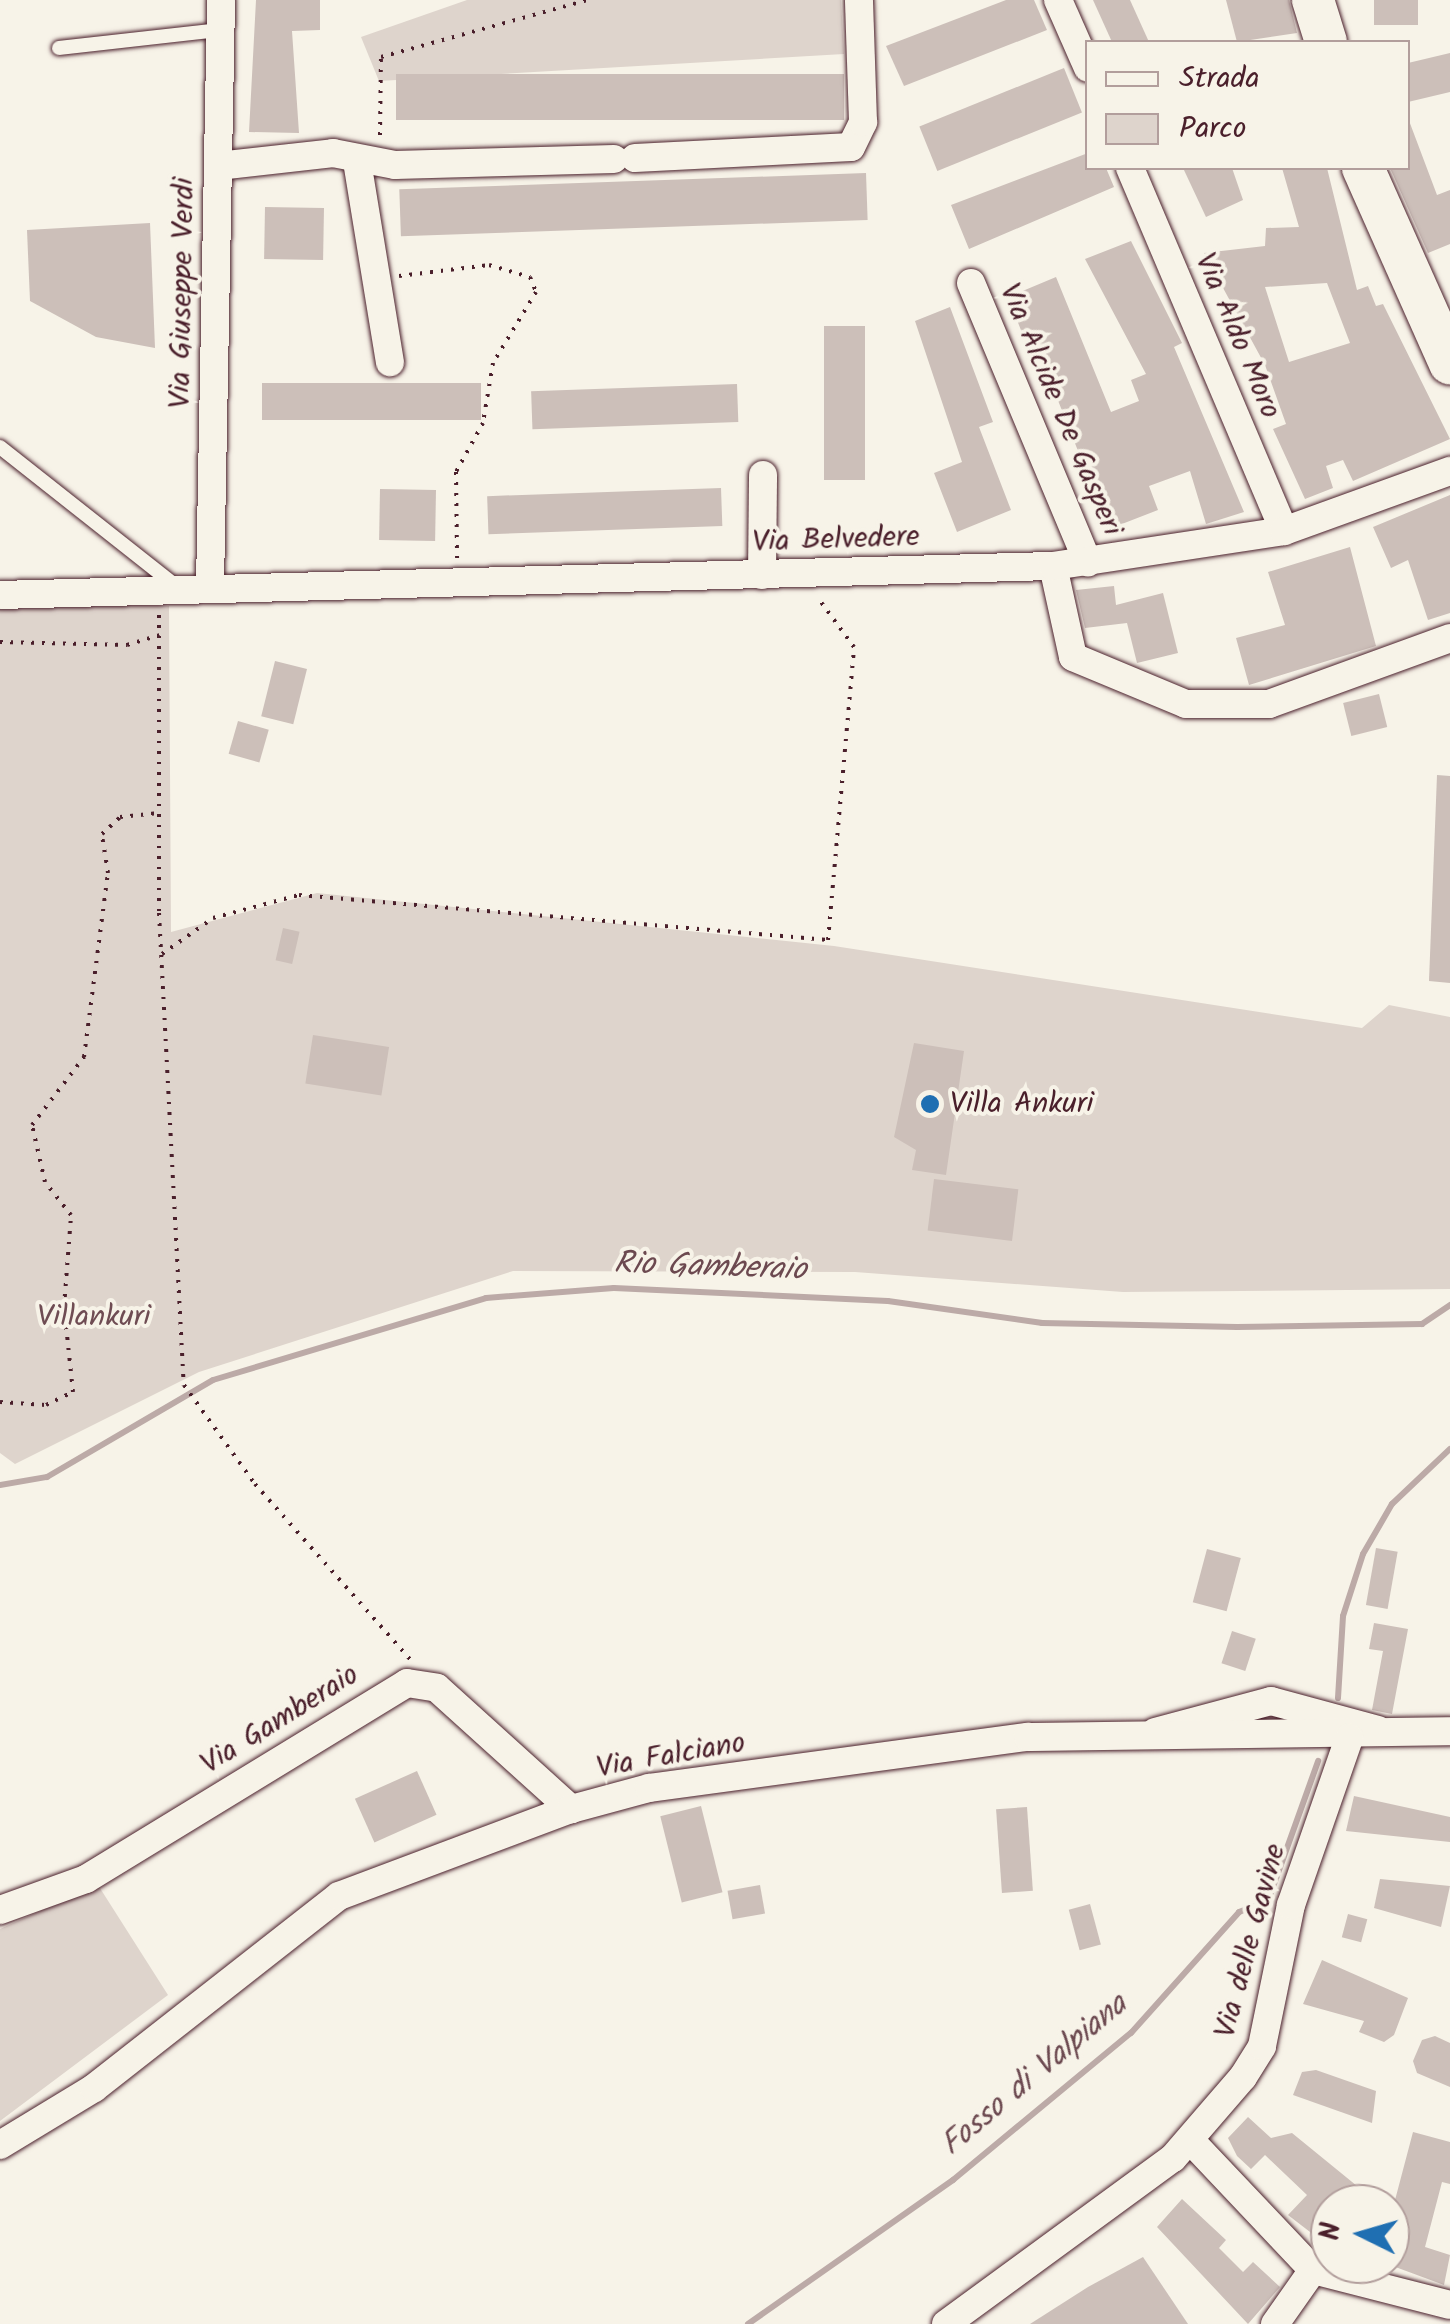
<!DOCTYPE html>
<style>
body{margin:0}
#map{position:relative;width:1450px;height:2324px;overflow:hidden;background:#f7f3e8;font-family:Kalam,sans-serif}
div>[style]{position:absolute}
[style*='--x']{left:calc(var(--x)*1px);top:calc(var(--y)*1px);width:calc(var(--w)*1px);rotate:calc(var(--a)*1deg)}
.green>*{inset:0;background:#ded4cc}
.stream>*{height:6px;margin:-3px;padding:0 3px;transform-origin:3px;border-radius:3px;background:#bcaaa7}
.building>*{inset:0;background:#ccbfb9;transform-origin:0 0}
.path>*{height:4px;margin-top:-2px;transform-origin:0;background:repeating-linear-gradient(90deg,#4a1f2b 0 2.5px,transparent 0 10.5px)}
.roads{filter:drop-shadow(0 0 2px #4a1f2b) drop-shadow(0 0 2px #4a1f2b)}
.lane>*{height:14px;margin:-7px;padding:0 7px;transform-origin:7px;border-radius:7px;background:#f7f3e8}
.street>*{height:28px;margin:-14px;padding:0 14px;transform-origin:14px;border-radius:14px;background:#f7f3e8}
.primary>*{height:42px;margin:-21px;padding:0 21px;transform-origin:21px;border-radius:21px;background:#f7f3e8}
.dots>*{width:28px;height:28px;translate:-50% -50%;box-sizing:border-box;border:5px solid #f7f3e8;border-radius:50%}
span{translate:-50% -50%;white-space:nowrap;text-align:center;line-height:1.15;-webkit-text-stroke:8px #f7f3e8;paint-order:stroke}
.street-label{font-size:30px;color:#4a1f2b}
.poi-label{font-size:30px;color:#4a1f2b}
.left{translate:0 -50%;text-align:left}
.park-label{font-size:30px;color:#6f4c53}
.water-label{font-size:32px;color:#6c4950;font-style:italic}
.legend{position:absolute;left:1085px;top:40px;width:325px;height:130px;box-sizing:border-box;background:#f7f3e8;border:2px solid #b29e9c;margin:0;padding:12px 18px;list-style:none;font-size:30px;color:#4a1f2b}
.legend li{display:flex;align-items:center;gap:20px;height:50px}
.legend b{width:50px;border:2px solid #b29e9c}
.north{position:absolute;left:1310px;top:2184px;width:100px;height:100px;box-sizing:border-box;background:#f7f3e8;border:2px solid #b29e9c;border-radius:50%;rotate:275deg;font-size:28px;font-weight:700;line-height:40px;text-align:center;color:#4a1f2b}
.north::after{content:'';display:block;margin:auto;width:35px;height:45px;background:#1f6fb2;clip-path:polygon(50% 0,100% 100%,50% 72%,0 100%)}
</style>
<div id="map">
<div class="green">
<i style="clip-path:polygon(467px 0,841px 0,844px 54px,379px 81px,361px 37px)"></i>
<i style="clip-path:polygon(0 600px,169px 606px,171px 932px,317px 893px,834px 946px,1362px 1028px,1389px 1005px,1450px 1017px,1450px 1289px,1123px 1292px,855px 1272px,513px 1271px,199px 1372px,15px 1464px,0 1453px)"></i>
<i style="clip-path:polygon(98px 1885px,168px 1995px,0 2121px,0 1929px)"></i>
</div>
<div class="stream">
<i style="--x:0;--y:1485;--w:48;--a:-9.7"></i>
<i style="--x:47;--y:1477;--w:192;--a:-30.3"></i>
<i style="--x:213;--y:1380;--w:285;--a:-16.7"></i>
<i style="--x:486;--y:1298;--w:128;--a:-4.5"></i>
<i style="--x:614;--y:1288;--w:274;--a:2.7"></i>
<i style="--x:888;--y:1301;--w:156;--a:8.1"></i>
<i style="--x:1042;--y:1323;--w:195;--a:1.2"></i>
<i style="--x:1237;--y:1327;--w:185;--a:-0.9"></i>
<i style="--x:1422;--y:1324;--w:34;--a:-34"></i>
<i style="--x:1338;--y:1698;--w:82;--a:-86.5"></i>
<i style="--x:1343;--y:1616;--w:65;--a:-72.1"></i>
<i style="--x:1363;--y:1554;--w:58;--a:-59.9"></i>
<i style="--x:1392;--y:1504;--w:80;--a:-43.5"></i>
<i style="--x:748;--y:2324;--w:251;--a:-35.1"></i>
<i style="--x:953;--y:2180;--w:231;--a:-39.6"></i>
<i style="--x:1131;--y:2033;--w:162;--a:-48.2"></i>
<i style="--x:1239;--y:1912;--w:31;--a:-21"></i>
<i style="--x:1268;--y:1901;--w:149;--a:-70.3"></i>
</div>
<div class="building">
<i style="clip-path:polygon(256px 0,320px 0,320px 30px,292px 31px,299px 133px,249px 132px)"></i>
<i style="clip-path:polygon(1006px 0,1034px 0,1047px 30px,904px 86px,886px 46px)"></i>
<i style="clip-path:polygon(1093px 0,1130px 0,1149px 42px,1112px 42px)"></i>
<i style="clip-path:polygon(1226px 0,1289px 0,1297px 33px,1237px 42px)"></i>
<i style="left:1374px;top:0;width:44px;height:25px"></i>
<i style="clip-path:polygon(1450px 53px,1450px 92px,1408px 102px,1408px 63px)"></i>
<i style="left:1064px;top:68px;width:48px;height:156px;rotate:68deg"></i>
<i style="left:844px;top:74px;width:46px;height:448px;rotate:90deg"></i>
<i style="clip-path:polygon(1408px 118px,1437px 195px,1450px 190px,1450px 244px,1428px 253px,1390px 168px,1408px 168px)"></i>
<i style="clip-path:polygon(1088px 153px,1088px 168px,1106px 168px,1114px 187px,969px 249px,951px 205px)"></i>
<i style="clip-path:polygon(1183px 168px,1232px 168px,1243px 200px,1206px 217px)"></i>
<i style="clip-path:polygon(evenodd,1282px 168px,1327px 168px,1357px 290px,1368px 286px,1376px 306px,1383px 304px,1450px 439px,1353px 481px,1343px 460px,1326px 466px,1333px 488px,1305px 499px,1273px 429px,1286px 424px,1265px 365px,1204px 253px,1265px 246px,1266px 228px,1299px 227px,1282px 168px,1327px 283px,1350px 343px,1289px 362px,1265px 287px,1327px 283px)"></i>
<i style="left:866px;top:173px;width:47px;height:467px;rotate:88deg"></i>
<i style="left:265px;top:207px;width:59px;height:52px;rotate:1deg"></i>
<i style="clip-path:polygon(150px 223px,155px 348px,96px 337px,30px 301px,27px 230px)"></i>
<i style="clip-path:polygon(1131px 241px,1182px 343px,1174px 347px,1244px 512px,1206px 524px,1190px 471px,1149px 486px,1158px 510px,1109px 529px,1034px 340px,1026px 343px,1008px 297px,1056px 277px,1111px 412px,1139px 401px,1131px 380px,1146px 374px,1085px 259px)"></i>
<i style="clip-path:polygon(950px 307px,993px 422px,979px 427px,1011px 510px,957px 532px,934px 473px,962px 462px,915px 321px)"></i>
<i style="left:824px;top:326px;width:41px;height:154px"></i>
<i style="left:262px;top:383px;width:219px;height:37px"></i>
<i style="left:737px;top:384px;width:38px;height:206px;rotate:88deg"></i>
<i style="left:721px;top:488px;width:38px;height:234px;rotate:88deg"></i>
<i style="left:380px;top:489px;width:56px;height:51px;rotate:1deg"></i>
<i style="clip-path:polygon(1450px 495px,1450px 613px,1428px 620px,1408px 560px,1391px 568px,1373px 527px)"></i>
<i style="clip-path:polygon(1350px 547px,1376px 646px,1249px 685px,1236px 638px,1285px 625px,1268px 572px)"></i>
<i style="clip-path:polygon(1114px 586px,1116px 605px,1163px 593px,1178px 653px,1137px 663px,1127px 623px,1085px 628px,1076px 590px)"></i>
<i style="left:275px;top:661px;width:33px;height:57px;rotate:14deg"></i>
<i style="left:1379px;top:694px;width:34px;height:37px;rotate:76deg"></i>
<i style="left:238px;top:721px;width:32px;height:34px;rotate:16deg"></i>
<i style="clip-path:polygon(1437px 775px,1450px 776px,1450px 983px,1429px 981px)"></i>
<i style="left:283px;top:928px;width:17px;height:33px;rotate:13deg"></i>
<i style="left:313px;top:1035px;width:77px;height:49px;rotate:9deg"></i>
<i style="clip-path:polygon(914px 1043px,964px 1051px,946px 1175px,912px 1170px,916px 1150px,894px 1137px)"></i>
<i style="left:934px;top:1179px;width:85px;height:52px;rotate:7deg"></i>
<i style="left:1376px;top:1548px;width:22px;height:58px;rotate:10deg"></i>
<i style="left:1207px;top:1549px;width:35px;height:55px;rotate:15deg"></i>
<i style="clip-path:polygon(1374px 1623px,1408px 1629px,1392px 1714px,1372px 1710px,1383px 1651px,1369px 1649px)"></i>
<i style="left:1232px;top:1631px;width:25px;height:34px;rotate:18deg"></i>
<i style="left:417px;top:1771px;width:48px;height:68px;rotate:66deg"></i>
<i style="clip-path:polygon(1354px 1796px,1450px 1817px,1450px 1842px,1346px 1831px)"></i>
<i style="left:701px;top:1806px;width:89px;height:42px;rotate:76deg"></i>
<i style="left:1027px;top:1807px;width:84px;height:31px;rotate:86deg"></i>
<i style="clip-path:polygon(1380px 1879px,1450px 1886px,1441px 1927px,1374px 1908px)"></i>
<i style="left:760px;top:1885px;width:29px;height:33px;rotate:80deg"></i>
<i style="left:1090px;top:1904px;width:42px;height:22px;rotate:75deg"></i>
<i style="left:1348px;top:1914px;width:20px;height:24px;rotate:15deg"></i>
<i style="clip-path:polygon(1322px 1960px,1408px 1998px,1394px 2035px,1384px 2042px,1359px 2032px,1364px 2021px,1303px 2004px)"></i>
<i style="clip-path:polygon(1435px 2036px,1450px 2043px,1450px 2087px,1417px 2073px,1413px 2061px,1422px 2040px)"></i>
<i style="clip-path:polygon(1316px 2070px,1376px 2091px,1372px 2123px,1293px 2095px,1302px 2072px)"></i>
<i style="clip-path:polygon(1248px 2117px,1271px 2138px,1292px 2133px,1357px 2186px,1346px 2204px,1330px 2204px,1323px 2242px,1288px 2215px,1307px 2195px,1265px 2155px,1251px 2169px,1237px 2156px,1228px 2138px)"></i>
<i style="clip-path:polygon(1413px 2132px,1450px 2142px,1450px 2184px,1442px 2182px,1425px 2247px,1450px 2255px,1444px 2285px,1390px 2265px,1390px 2219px)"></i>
<i style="clip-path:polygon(1182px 2199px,1226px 2240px,1219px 2248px,1243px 2272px,1253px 2262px,1280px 2287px,1248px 2324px,1157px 2227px)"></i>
<i style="clip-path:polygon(1143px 2257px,1188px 2324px,1030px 2324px,1088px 2287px)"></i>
</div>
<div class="path">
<i style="--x:380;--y:135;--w:78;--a:-89.3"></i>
<i style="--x:381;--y:57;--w:215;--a:-15.4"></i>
<i style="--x:399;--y:276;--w:91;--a:-7"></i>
<i style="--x:489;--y:265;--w:43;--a:16.3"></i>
<i style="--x:530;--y:277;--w:16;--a:68"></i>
<i style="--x:536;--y:292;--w:83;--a:121.2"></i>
<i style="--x:493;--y:363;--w:61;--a:99.5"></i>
<i style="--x:483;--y:423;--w:56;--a:118.9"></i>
<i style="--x:456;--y:472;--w:86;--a:89.3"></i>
<i style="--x:159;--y:615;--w:298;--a:90"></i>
<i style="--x:159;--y:913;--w:473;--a:87"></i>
<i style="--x:184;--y:1385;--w:122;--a:54.4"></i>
<i style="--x:255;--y:1484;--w:234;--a:48.5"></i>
<i style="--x:0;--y:642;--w:127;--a:1.4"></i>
<i style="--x:127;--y:645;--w:34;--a:-17"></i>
<i style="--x:162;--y:954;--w:62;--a:-35.2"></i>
<i style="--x:213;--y:918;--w:89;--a:-15"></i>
<i style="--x:299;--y:895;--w:531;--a:4.86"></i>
<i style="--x:828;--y:940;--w:294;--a:-84.9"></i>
<i style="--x:854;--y:647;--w:61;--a:-126.3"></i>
<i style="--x:0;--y:1402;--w:46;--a:3.7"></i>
<i style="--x:46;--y:1405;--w:30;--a:-26"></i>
<i style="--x:73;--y:1392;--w:85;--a:-96"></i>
<i style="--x:64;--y:1307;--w:92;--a:-85.6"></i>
<i style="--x:71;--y:1215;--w:42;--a:-128.2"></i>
<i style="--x:45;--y:1182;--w:58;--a:-102.8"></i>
<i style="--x:32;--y:1125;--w:86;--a:-52.6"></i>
<i style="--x:84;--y:1057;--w:186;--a:-82.6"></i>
<i style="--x:108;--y:873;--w:39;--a:-99"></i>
<i style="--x:102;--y:834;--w:25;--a:-43"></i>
<i style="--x:120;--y:817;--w:39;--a:-6"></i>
</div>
<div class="roads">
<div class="lane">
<i style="--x:59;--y:48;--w:162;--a:-6.4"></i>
<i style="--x:0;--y:447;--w:226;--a:38.3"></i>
</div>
<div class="street">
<i style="--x:1058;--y:0;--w:74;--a:66.2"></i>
<i style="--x:635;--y:158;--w:216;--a:-2.9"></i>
<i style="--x:851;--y:147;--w:28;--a:-64"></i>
<i style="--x:863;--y:122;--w:122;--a:-91.9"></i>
<i style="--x:357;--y:161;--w:204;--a:80.7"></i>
<i style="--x:218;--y:166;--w:116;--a:-6.4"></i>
<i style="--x:333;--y:153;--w:63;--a:11"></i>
<i style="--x:395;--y:165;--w:219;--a:-1.6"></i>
<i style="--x:1130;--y:168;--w:394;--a:67"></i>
<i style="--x:971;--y:283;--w:303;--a:67.3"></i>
<i style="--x:1053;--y:566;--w:93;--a:77.6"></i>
<i style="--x:1073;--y:657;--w:122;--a:22.6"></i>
<i style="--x:1186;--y:704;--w:83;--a:0"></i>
<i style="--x:1269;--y:704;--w:193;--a:-20"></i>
<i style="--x:762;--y:575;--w:100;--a:-89.4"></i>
<i style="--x:210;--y:586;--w:586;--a:-88.92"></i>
<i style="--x:0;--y:595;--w:1053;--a:-1.58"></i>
<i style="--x:1053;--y:566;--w:234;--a:-8.6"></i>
<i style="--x:1284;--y:531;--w:177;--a:-19.9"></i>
<i style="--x:1155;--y:1732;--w:120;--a:-15"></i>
<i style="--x:1271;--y:1701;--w:111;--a:15.2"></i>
<i style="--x:0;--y:1910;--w:91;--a:-19.8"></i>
<i style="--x:86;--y:1879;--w:376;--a:-31.4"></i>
<i style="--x:407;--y:1683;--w:30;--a:9"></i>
<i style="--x:437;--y:1688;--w:181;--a:42.1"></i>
<i style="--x:1192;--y:2142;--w:176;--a:46.6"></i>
<i style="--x:1313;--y:2270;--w:141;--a:14.3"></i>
<i style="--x:0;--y:2145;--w:110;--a:-31.2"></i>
<i style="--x:94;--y:2088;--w:311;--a:-38.1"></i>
<i style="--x:339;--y:1896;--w:248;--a:-20.6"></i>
<i style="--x:571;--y:1809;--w:81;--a:-15.1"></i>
<i style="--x:649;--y:1788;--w:382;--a:-7.7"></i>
<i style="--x:1028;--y:1737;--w:422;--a:-0.8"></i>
<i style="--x:946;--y:2324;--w:281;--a:-36.2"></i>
<i style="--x:1173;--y:2158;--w:107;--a:-49.2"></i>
<i style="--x:1243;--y:2077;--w:36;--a:-58"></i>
<i style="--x:1262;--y:2046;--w:144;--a:-78.4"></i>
<i style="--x:1291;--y:1905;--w:177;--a:-70.8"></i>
<i style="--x:1275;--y:2324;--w:66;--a:-54.9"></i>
</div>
<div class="primary">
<i style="--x:1313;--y:0;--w:44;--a:72.8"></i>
<i style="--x:1363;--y:168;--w:214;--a:66"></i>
</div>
</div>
<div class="dots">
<i style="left:930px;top:1104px;background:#1f6fb2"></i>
</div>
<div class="street-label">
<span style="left:183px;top:293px;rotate:-89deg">Via Giuseppe Verdi</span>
<span style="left:1237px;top:336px;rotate:67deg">Via Aldo Moro</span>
<span style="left:1060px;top:410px;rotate:67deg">Via Alcide De Gasperi</span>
<span style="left:836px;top:540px;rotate:-2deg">Via Belvedere</span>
<span style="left:280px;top:1720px;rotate:-32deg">Via Gamberaio</span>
<span style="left:671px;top:1756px;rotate:-10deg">Via Falciano</span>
<span style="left:1251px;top:1941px;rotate:-75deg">Via delle Gavine</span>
</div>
<div class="poi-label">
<span class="left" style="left:950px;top:1104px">Villa Ankuri</span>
</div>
<div class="park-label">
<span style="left:94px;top:1317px">Villankuri</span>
</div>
<div class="water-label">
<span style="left:710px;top:1268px;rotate:2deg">Rio Gamberaio</span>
<span style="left:1035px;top:2076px;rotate:-40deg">Fosso di Valpiana</span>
</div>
<ul class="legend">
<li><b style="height:12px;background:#f7f3e8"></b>Strada</li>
<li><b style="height:28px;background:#ded4cc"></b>Parco</li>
</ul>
<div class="north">N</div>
</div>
